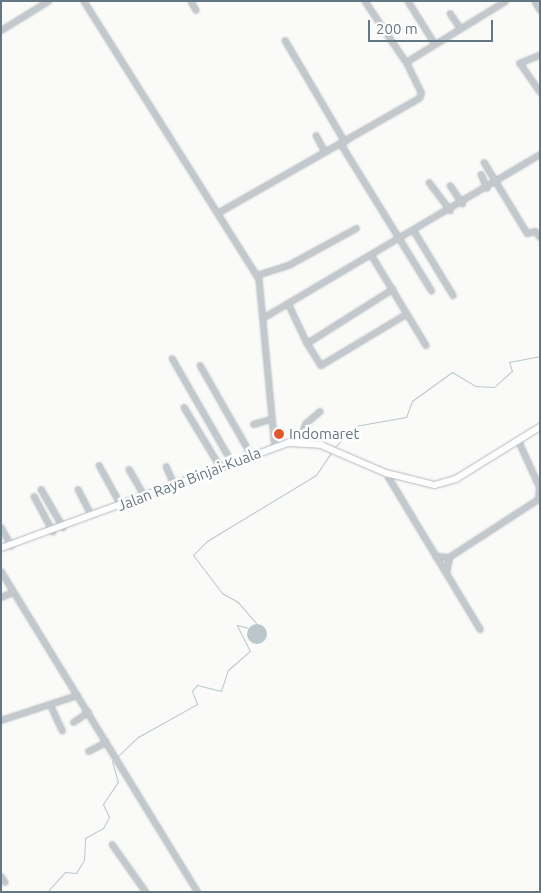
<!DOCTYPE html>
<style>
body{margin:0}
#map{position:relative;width:541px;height:893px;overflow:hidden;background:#fafaf8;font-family:Ubuntu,sans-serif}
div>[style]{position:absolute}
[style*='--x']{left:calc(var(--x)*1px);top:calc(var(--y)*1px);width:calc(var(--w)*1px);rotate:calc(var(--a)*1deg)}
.water>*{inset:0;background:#bbc7cb}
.round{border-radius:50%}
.stream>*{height:1px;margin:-0.5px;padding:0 0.5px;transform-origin:0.5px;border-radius:0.5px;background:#bbc7cb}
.roads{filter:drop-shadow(0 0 1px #b3babf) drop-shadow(0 0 1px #b3babf)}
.street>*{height:4.5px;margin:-2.25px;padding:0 2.25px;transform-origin:2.25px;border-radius:2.25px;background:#c3c8cc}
.secondary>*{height:5.5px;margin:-2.75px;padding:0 2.75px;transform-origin:2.75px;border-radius:2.75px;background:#fff}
.dots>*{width:14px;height:14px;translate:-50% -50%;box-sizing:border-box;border:2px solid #fff;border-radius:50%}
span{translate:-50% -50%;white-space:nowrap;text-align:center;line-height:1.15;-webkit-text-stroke:5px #fff;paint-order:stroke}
.poi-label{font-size:15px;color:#657683}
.left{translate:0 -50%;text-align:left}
.street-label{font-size:15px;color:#657683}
.frame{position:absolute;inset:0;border:2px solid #657683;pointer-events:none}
.scale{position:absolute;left:368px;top:20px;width:125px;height:22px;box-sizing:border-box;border:2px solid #657683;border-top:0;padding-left:6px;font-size:15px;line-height:18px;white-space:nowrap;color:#657683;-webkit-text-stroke:4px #fff;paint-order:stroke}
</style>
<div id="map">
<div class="water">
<i class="round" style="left:247px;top:624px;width:20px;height:20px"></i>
</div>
<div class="stream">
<i style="--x:335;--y:447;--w:29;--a:-46"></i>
<i style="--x:355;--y:426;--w:52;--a:-10"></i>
<i style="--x:406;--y:417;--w:17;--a:-69"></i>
<i style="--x:412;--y:401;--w:49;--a:-35.9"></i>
<i style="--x:452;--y:372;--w:27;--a:31"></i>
<i style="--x:475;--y:386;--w:19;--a:3"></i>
<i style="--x:494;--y:387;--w:24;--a:-42"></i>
<i style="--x:512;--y:371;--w:9;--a:-108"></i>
<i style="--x:509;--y:362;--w:32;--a:-11"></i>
<i style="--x:256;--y:623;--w:28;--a:-131"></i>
<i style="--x:238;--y:602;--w:18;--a:-151"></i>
<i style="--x:222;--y:593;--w:48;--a:-127.3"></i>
<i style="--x:193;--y:555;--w:20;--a:-45"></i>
<i style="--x:207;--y:541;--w:127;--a:-31.2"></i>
<i style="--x:316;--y:475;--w:27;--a:-56"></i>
<i style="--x:118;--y:756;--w:28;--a:-44"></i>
<i style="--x:138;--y:737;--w:68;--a:-29.2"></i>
<i style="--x:197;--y:704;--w:14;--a:-111"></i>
<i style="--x:192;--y:691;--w:8;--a:-50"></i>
<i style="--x:197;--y:685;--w:25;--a:14"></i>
<i style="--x:221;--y:691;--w:22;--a:-72"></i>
<i style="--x:228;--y:670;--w:29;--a:-41"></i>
<i style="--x:250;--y:651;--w:29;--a:-117"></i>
<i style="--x:237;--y:625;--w:11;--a:15"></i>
<i style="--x:47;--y:892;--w:27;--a:-48"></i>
<i style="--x:65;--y:872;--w:11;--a:5"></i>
<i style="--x:76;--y:873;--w:15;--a:-58"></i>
<i style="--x:84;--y:860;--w:22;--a:-87"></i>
<i style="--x:85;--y:838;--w:21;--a:-29"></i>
<i style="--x:103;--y:828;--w:13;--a:-61"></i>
<i style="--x:109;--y:817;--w:14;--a:-115"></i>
<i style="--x:103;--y:804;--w:27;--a:-56"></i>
<i style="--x:118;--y:782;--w:22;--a:-106"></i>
</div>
<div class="roads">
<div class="street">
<i style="--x:84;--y:1;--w:328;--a:57.8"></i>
<i style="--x:259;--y:279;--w:169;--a:84.6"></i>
<i style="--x:191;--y:1;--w:10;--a:61"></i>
<i style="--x:365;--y:1;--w:73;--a:56.1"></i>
<i style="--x:408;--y:1;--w:51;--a:57.9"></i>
<i style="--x:535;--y:1;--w:10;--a:61"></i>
<i style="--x:450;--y:13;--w:18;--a:56"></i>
<i style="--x:1;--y:30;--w:55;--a:-31.7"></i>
<i style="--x:285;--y:40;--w:118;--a:59.5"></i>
<i style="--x:540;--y:55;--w:22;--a:158"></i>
<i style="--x:520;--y:63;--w:35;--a:55"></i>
<i style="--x:316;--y:135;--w:19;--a:62"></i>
<i style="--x:341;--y:144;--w:172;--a:58.3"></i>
<i style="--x:484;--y:162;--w:83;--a:58.8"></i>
<i style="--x:527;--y:233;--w:8;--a:-14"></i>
<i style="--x:535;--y:231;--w:8;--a:50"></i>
<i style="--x:481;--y:174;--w:15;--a:67"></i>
<i style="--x:429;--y:182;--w:35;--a:53"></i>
<i style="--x:450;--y:185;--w:22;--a:56"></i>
<i style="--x:219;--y:212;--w:230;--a:-29.7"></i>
<i style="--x:419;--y:98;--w:5;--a:-68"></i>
<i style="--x:421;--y:93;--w:34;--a:-116"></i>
<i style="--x:406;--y:62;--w:116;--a:-31.6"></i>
<i style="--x:414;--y:231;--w:75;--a:58.6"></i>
<i style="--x:372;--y:256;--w:104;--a:58.8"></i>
<i style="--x:257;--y:275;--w:35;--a:-18"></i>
<i style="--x:290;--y:264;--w:75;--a:-28.6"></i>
<i style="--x:288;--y:303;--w:44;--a:64.6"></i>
<i style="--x:307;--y:343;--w:101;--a:-32.4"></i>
<i style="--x:266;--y:316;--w:318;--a:-30.6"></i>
<i style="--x:307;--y:343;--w:26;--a:58"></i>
<i style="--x:321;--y:365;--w:99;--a:-31"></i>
<i style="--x:172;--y:358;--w:122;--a:60.1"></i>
<i style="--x:200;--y:365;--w:105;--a:60.3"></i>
<i style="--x:184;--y:407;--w:71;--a:58.8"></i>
<i style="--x:253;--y:424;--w:19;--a:-16"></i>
<i style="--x:297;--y:442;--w:21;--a:-65"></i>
<i style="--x:306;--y:423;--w:18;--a:-41"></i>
<i style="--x:99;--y:465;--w:46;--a:61.2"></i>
<i style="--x:166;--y:466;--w:22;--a:66"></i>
<i style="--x:129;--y:469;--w:32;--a:60"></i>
<i style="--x:386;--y:473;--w:182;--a:58.9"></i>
<i style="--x:41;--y:489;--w:44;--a:59.9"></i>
<i style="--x:78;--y:489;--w:29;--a:63"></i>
<i style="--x:34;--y:496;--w:40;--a:62"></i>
<i style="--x:1;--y:527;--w:21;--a:61"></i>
<i style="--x:435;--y:556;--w:14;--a:4"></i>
<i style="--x:449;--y:557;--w:106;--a:-33.1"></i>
<i style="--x:538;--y:499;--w:12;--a:-85"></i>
<i style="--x:539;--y:487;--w:51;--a:-114.5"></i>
<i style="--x:1;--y:571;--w:377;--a:58.5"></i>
<i style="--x:446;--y:573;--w:16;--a:-79"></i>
<i style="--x:1;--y:597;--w:12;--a:-24"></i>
<i style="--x:50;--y:704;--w:29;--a:65"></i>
<i style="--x:1;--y:720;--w:80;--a:-18.2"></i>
<i style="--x:73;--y:722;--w:18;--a:-34"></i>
<i style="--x:88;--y:751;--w:20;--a:-27"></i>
<i style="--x:112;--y:844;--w:59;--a:54.7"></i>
<i style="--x:1;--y:876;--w:7;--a:56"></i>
</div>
<div class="secondary">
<i style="--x:1;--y:548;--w:306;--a:-20.1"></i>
<i style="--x:288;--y:443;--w:33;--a:3"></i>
<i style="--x:321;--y:445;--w:71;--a:23.3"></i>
<i style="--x:386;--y:473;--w:50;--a:13.8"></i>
<i style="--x:435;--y:485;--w:22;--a:-16"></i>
<i style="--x:456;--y:479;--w:99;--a:-31.8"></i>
</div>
</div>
<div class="dots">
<i style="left:279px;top:434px;background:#e4572e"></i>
</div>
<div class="poi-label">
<span class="left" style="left:289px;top:434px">Indomaret</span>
</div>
<div class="street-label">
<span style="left:189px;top:479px;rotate:-21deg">Jalan Raya Binjai-Kuala</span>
</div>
<div class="frame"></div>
<div class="scale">200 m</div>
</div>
